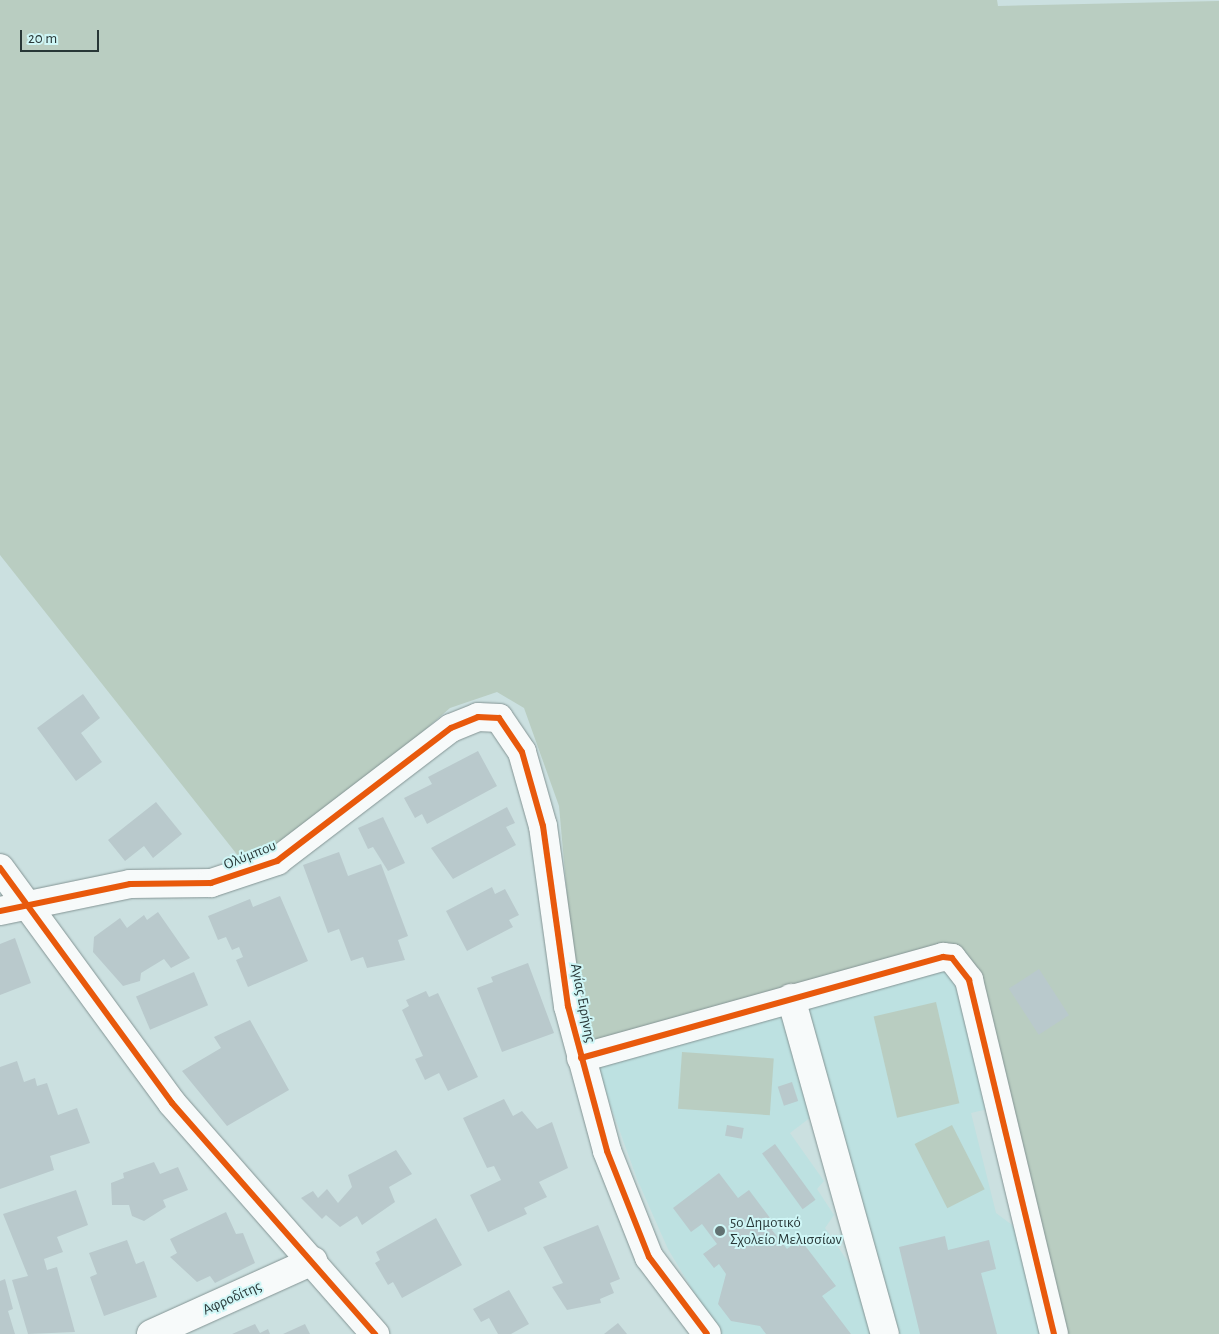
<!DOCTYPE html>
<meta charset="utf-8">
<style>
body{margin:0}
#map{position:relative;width:1219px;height:1334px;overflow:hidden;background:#cbe0e0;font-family:"Alegreya Sans",sans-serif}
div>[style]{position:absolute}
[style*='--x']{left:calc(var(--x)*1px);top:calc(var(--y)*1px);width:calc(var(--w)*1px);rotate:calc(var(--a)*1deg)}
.built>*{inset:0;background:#bde1e1}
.green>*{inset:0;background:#b9cdc1;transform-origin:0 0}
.building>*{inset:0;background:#b9c9cc;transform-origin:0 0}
.roads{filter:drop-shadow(0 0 1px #849494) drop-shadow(0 0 1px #849494)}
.minor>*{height:28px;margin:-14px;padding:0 14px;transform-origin:14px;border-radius:14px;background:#f7fafa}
.cycleway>*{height:6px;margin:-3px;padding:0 3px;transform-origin:3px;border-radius:3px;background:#e8590c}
.dots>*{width:14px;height:14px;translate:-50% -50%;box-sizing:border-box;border:2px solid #cff6f6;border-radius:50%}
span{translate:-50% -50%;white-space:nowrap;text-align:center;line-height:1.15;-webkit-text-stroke:4px #cff6f6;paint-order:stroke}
.street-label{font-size:15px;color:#283737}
.poi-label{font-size:15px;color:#283737}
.left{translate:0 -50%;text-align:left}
.scale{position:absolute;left:20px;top:30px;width:79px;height:22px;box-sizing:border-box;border:2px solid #283737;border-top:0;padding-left:6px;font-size:15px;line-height:18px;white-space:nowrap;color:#283737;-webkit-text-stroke:4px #cff6f6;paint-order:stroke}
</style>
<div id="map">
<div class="built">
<i style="clip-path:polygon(942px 969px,958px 978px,988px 1109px,971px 1113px,996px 1213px,1016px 1228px,1043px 1334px,897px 1334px,806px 1005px)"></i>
<i style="clip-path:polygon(781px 1012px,811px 1117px,790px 1133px,824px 1181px,817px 1189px,834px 1215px,825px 1228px,862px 1282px,876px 1334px,719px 1334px,668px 1249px,637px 1179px,596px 1065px)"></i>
</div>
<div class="green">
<i style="clip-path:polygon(0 0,997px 0,998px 6px,1219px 1px,1219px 1334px,1064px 1334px,963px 951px,590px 1049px,572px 951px,559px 806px,524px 708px,497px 692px,450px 708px,349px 796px,274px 847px,239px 857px,0 555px)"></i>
<i style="left:936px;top:1002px;width:104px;height:64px;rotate:77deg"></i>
<i style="left:682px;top:1052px;width:92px;height:57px;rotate:4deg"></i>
<i style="left:952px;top:1125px;width:72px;height:42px;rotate:63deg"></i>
</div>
<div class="building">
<i style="clip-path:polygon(83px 694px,100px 718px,81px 733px,102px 762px,76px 781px,37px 728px)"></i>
<i style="clip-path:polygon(478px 751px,497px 786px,427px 824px,422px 814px,415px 818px,404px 798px,432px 784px,428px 777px)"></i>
<i style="clip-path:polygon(156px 802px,182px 834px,153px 858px,144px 846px,125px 861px,108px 840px)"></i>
<i style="clip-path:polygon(507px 807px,515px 823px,506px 827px,516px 845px,453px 879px,431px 848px)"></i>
<i style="clip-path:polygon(383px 817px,405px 863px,388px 871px,373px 847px,368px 849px,358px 828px)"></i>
<i style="clip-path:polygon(339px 852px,348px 876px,381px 864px,408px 936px,398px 940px,405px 960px,367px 968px,363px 957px,351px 961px,339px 929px,328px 933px,303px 865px)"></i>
<i style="clip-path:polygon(492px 887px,495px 894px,505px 889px,519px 915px,509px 920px,513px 927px,467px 951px,446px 911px)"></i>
<i style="clip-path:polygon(280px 896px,308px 961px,248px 987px,236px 960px,243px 957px,239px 947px,232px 950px,226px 937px,218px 940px,208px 916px,250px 899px,253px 907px)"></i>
<i style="clip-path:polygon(158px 912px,190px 958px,171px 968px,164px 959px,141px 973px,140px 981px,123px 986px,93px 952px,94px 937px,120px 918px,127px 928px,144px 915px,147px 920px)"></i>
<i style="clip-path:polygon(15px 938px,31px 983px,0 995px,0 944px)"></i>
<i style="clip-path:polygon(528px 963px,554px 1033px,502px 1052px,477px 988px,493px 982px,491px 977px)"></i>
<i style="left:1039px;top:969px;width:55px;height:36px;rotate:57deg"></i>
<i style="left:194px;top:972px;width:36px;height:63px;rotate:67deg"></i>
<i style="clip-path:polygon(426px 991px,429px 997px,438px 993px,478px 1077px,448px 1091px,439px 1073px,425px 1080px,415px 1059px,423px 1056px,402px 1010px,409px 1006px,406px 1000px)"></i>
<i style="clip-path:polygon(250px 1020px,289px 1090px,227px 1126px,182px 1071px,221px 1048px,214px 1037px)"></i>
<i style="clip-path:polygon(17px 1061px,24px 1082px,35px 1078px,37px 1086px,47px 1083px,58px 1115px,77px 1108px,90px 1143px,50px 1156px,54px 1170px,0 1189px,0 1067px)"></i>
<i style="left:792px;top:1082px;width:20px;height:15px;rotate:72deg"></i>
<i style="clip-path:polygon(504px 1099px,513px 1116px,522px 1111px,537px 1129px,552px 1122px,568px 1168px,539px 1182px,547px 1197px,524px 1208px,527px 1214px,488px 1232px,470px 1195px,501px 1180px,494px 1166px,487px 1168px,463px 1118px)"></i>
<i style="left:727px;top:1125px;width:17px;height:11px;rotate:10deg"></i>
<i style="left:775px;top:1144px;width:69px;height:16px;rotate:54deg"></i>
<i style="clip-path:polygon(396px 1150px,412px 1174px,389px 1187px,395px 1202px,362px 1225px,357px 1216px,340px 1227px,326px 1215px,322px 1219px,301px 1198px,313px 1191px,318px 1198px,327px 1189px,338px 1203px,352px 1187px,348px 1175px)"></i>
<i style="clip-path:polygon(154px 1162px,160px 1174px,178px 1167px,188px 1190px,163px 1200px,166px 1207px,144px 1221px,132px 1216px,129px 1205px,112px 1205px,111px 1183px,124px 1178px,123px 1173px)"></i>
<i style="clip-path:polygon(719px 1173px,738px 1198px,749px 1190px,776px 1226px,772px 1230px,787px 1249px,800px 1239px,836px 1286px,822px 1296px,851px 1334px,766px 1334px,760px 1326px,731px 1321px,718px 1304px,726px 1274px,719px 1264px,714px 1268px,703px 1254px,717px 1244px,702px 1224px,691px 1232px,673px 1208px)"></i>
<i style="clip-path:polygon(76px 1190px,88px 1225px,57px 1237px,63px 1252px,44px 1259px,47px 1270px,57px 1267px,75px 1332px,28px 1334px,12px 1280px,28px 1276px,3px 1214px)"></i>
<i style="clip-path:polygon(226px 1212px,236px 1234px,243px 1233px,255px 1263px,215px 1283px,210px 1276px,197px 1282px,170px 1257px,177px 1253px,170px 1239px)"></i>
<i style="clip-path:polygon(436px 1218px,462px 1265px,402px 1298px,393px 1282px,388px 1285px,375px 1263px,380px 1260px,376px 1252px)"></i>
<i style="clip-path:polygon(598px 1225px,620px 1279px,610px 1283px,614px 1293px,600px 1299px,601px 1303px,567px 1310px,552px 1287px,563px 1283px,543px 1247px)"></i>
<i style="clip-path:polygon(945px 1236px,948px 1250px,989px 1240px,996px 1269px,981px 1273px,997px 1334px,920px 1334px,899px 1247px)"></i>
<i style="clip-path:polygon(127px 1240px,136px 1264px,144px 1261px,157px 1297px,104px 1316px,90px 1277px,97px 1274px,89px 1253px)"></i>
<i style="clip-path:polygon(5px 1279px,13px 1309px,8px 1311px,15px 1334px,0 1334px,0 1281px)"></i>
<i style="clip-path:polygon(509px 1290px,529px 1324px,511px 1334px,498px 1334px,489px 1318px,481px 1322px,473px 1309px)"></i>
<i style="clip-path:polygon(618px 1323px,627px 1334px,604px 1334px)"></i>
<i style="clip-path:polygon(255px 1324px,260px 1333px,268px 1329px,270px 1334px,232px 1334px)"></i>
<i style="clip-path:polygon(305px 1324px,310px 1334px,283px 1334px)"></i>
</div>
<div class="roads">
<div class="minor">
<i style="--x:0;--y:868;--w:291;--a:53.8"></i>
<i style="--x:172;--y:1103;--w:308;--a:48.7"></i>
<i style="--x:0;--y:911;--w:133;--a:-11.7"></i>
<i style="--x:130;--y:884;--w:81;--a:-0.7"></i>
<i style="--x:211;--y:883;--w:70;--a:-18.4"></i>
<i style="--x:277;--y:861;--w:219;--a:-37.4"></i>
<i style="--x:451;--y:728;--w:29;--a:-22"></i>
<i style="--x:478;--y:717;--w:21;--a:3"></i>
<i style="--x:499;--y:718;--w:41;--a:55.9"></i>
<i style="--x:522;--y:752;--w:77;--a:74.2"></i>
<i style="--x:543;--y:826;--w:182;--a:82.1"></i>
<i style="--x:568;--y:1006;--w:150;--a:74.9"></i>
<i style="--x:607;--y:1151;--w:114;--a:68.4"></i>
<i style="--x:649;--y:1257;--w:96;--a:53"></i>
<i style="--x:791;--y:998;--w:349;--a:74.4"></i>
<i style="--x:581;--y:1058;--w:376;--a:-15.6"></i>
<i style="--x:943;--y:957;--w:9;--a:6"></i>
<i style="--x:952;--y:958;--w:28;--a:52"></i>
<i style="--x:969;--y:980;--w:364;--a:76.5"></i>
<i style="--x:151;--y:1334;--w:178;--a:-24.3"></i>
</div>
</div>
<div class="cycleway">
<i style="--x:0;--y:868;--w:291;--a:53.8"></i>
<i style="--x:172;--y:1103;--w:308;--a:48.7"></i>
<i style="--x:0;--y:911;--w:133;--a:-11.7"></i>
<i style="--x:130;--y:884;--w:81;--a:-0.7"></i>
<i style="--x:211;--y:883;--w:70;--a:-18.4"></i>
<i style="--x:277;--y:861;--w:219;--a:-37.4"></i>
<i style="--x:451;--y:728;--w:29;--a:-22"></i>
<i style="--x:478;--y:717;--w:21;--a:3"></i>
<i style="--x:499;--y:718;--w:41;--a:55.9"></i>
<i style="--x:522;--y:752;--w:77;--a:74.2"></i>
<i style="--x:543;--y:826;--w:182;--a:82.1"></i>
<i style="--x:568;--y:1006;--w:150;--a:74.9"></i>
<i style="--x:607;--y:1151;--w:114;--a:68.4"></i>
<i style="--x:649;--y:1257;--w:96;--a:53"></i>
<i style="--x:581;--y:1058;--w:376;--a:-15.6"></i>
<i style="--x:943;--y:957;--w:9;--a:6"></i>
<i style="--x:952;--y:958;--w:28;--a:52"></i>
<i style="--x:969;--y:980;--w:364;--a:76.5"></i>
</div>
<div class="dots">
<i style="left:720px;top:1231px;background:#617272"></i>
</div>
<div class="street-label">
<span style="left:250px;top:855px;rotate:-22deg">Ολύμπου</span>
<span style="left:583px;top:1003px;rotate:79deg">Αγίας Ειρήνης</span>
<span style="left:232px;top:1298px;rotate:-24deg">Αφροδίτης</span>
</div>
<div class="poi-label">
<span class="left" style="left:730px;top:1231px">5ο Δημοτικό<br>Σχολείο Μελισσίων</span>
</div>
<div class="scale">20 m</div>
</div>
